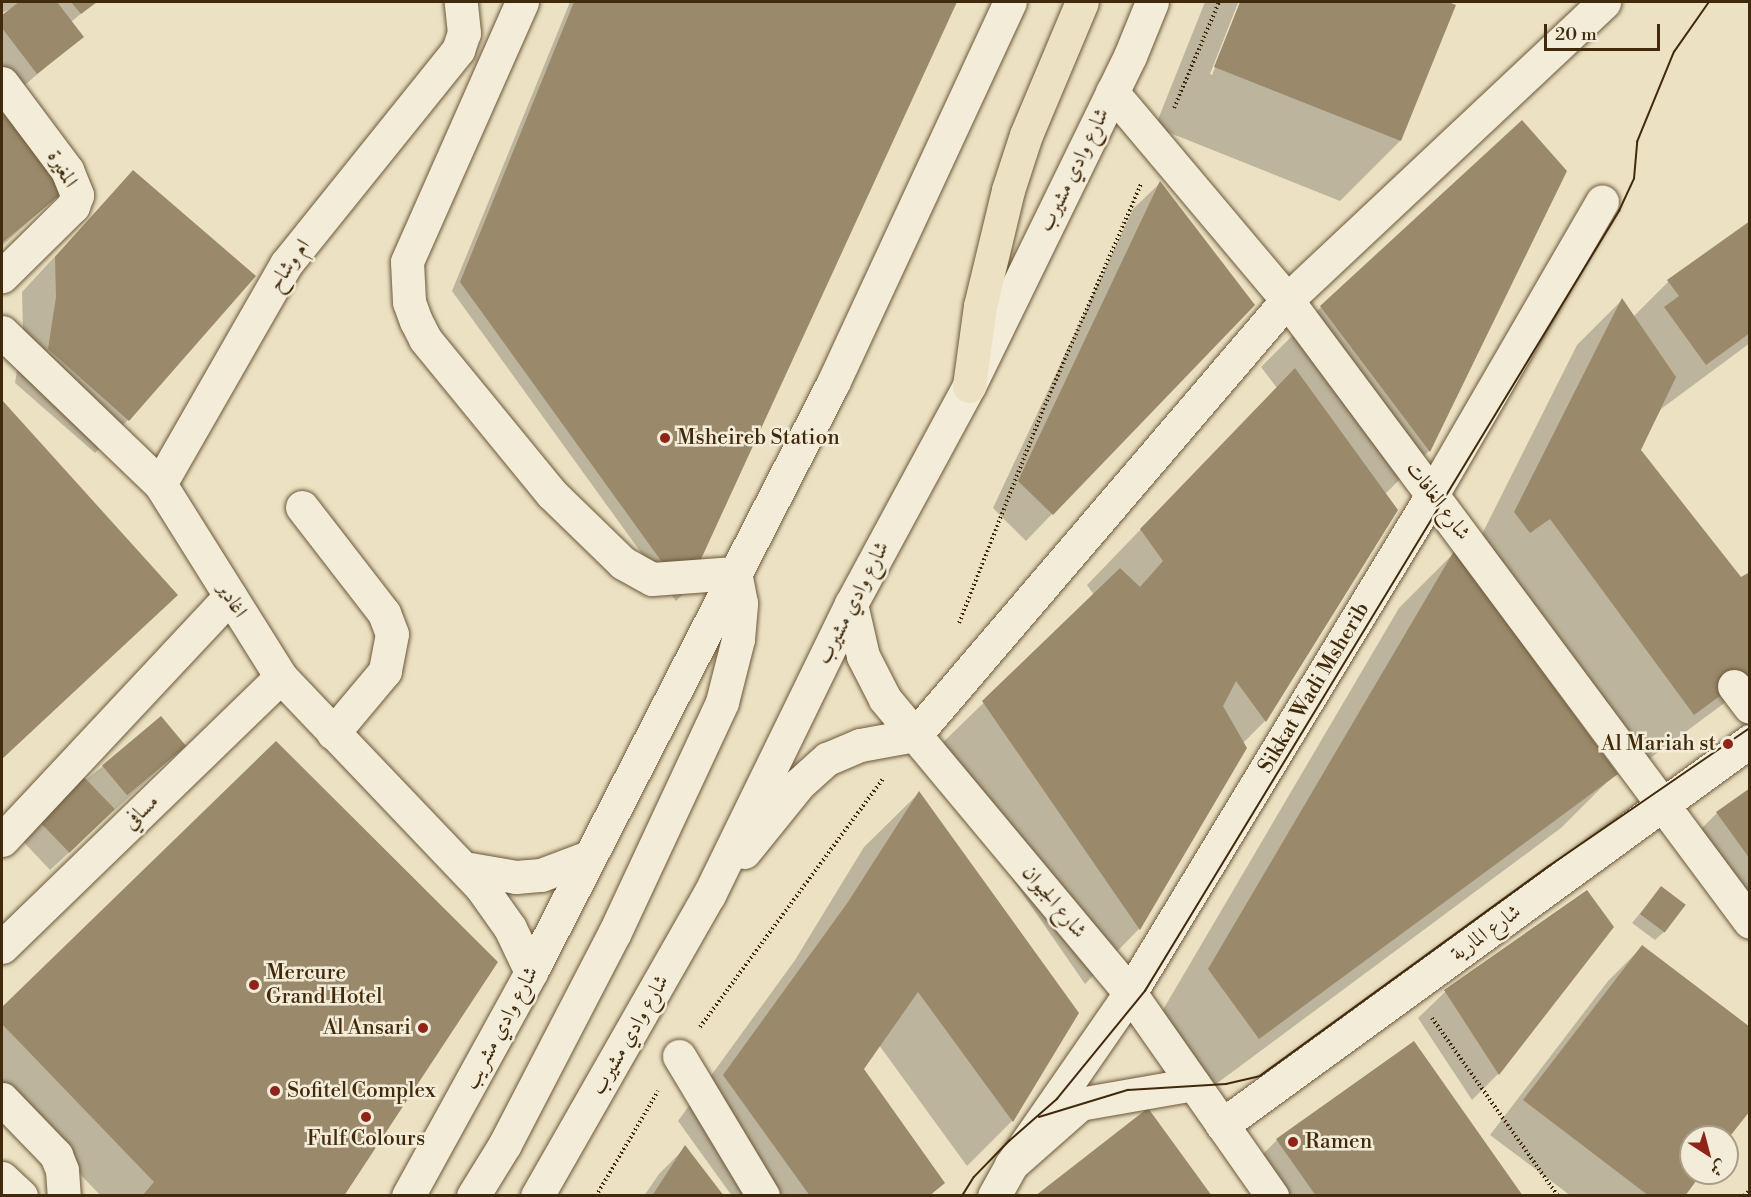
<!DOCTYPE html>
<meta charset="utf-8">
<style>
body{margin:0}
#map{position:relative;width:1751px;height:1197px;overflow:hidden;background:#ece2c3;font-family:"Libre Bodoni",Amiri,serif}
div>[style]{position:absolute}
[style*='--x']{left:calc(var(--x)*1px);top:calc(var(--y)*1px);width:calc(var(--w)*1px);rotate:calc(var(--a)*1deg)}
.shadow>*{inset:0;background:#0003}
.building>*{inset:0;background:#9a8a6b;transform-origin:0 0}
.path>*{height:4px;margin-top:-2px;transform-origin:0;background:repeating-linear-gradient(90deg,#412a0c 0 1.5px,transparent 0 4.5px)}
.roads{filter:drop-shadow(0 0 2px #6c583a) drop-shadow(0 0 2px #6c583a)}
.minor>*{height:33px;margin:-16.5px;padding:0 16.5px;transform-origin:16.5px;border-radius:16.5px;background:#f3ecd8}
.major>*{height:33px;margin:-16.5px;padding:0 16.5px;transform-origin:16.5px;border-radius:16.5px;background:#ece2c3}
.tram>*{height:1.5px;margin:-0.75px;padding:0 0.75px;transform-origin:0.75px;border-radius:0.75px;background:#412a0c}
.dots>*{width:16px;height:16px;translate:-50% -50%;box-sizing:border-box;border:3px solid #f3ecd8;border-radius:50%}
span{translate:-50% -50%;white-space:nowrap;text-align:center;line-height:1.15;-webkit-text-stroke:5px #f3ecd8;paint-order:stroke}
.street-label{font-size:21px;color:#412a0c}
.poi-label{font-size:21px;color:#412a0c}
.left{translate:0 -50%;text-align:left}
.right{translate:-100% -50%;text-align:right}
.frame{position:absolute;inset:0;border:3px solid #412a0c;pointer-events:none}
.north{position:absolute;left:1679px;top:1125px;width:60px;height:60px;box-sizing:border-box;background:#f3ecd8;border:2px solid #ac9e86;border-radius:50%;rotate:144deg;font-size:16px;font-weight:700;line-height:24px;text-align:center;color:#412a0c}
.north::after{content:'';display:block;margin:auto;width:21px;height:27px;background:#8f2418;clip-path:polygon(50% 0,100% 100%,50% 72%,0 100%)}
.scale{position:absolute;left:1544px;top:24px;width:116px;height:27px;box-sizing:border-box;border:3px solid #412a0c;border-top:0;padding-left:8px;font-size:18px;line-height:21px;white-space:nowrap;color:#412a0c;-webkit-text-stroke:4px #f3ecd8;paint-order:stroke}
</style>
<div id="map">
<div class="shadow">
<i style="clip-path:polygon(2px 2px,95px 2px,71px 22px,82px 36px,19px 90px,2px 69px,2px 17px,14px 7px,2px 13px)"></i>
<i style="clip-path:polygon(570px 2px,955px 2px,684px 593px,676px 601px,452px 291px)"></i>
<i style="clip-path:polygon(evenodd,1205px 2px,1443px 2px,1454px 6px,1400px 141px,1340px 201px,1155px 127px,1205px 2px,1238px 3px,1241px 3px,1212px 75px,1210px 74px,1238px 3px)"></i>
<i style="clip-path:polygon(2px 115px,64px 190px,2px 246px)"></i>
<i style="clip-path:polygon(1565px 171px,1429px 451px,1385px 494px,1396px 510px,1265px 721px,1243px 743px,1246px 748px,1139px 929px,1085px 984px,928px 757px,1094px 595px,1087px 585px,1277px 388px,1261px 367px,1321px 307px)"></i>
<i style="clip-path:polygon(133px 172px,128px 420px,95px 453px,15px 383px,23px 332px,22px 292px)"></i>
<i style="clip-path:polygon(1159px 184px,1253px 305px,1026px 541px,993px 508px,1133px 209px)"></i>
<i style="clip-path:polygon(1750px 223px,1750px 343px,1661px 409px,1639px 450px,1741px 579px,1750px 574px,1750px 684px,1649px 759px,1504px 563px,1484px 577px,1470px 558px,1577px 345px,1621px 301px,1633px 317px,1668px 282px)"></i>
<i style="clip-path:polygon(2px 402px,176px 595px,2px 759px)"></i>
<i style="clip-path:polygon(1453px 554px,1616px 773px,1561px 828px,1204px 1093px,1154px 1025px,1399px 608px)"></i>
<i style="clip-path:polygon(276px 744px,343px 1196px,101px 1196px,2px 1093px,2px 1009px)"></i>
<i style="clip-path:polygon(184px 746px,50px 870px,17px 835px,103px 766px)"></i>
<i style="clip-path:polygon(1750px 790px,1750px 940px,1683px 847px,1717px 813px)"></i>
<i style="clip-path:polygon(919px 793px,1077px 1014px,1012px 1121px,967px 1166px,879px 1045px,862px 1069px,943px 1182px,930px 1196px,732px 1196px,678px 1121px,795px 960px,864px 847px)"></i>
<i style="clip-path:polygon(1661px 888px,1664px 932px,1655px 940px,1632px 923px)"></i>
<i style="clip-path:polygon(1587px 892px,1613px 927px,1498px 1074px,1472px 1100px,1418px 1018px,1445px 992px)"></i>
<i style="clip-path:polygon(1642px 947px,1750px 1029px,1727px 1138px,1691px 1137px,1691px 1173px,1700px 1173px,1683px 1196px,1571px 1196px,1490px 1135px,1608px 981px)"></i>
<i style="clip-path:polygon(1413px 1043px,1521px 1196px,1258px 1196px,1243px 1174px,1277px 1140px)"></i>
<i style="clip-path:polygon(685px 1148px,722px 1196px,644px 1196px,659px 1174px)"></i>
</div>
<div class="building">
<i style="clip-path:polygon(19px 2px,57px 2px,84px 37px,37px 74px,2px 28px,2px 15px)"></i>
<i style="clip-path:polygon(71px 2px,97px 2px,81px 14px)"></i>
<i style="clip-path:polygon(574px 2px,957px 2px,685px 594px,460px 282px)"></i>
<i style="clip-path:polygon(1240px 2px,1448px 2px,1456px 5px,1401px 141px,1214px 67px)"></i>
<i style="clip-path:polygon(2px 112px,66px 190px,2px 243px)"></i>
<i style="clip-path:polygon(1522px 120px,1567px 171px,1430px 452px,1320px 306px)"></i>
<i style="clip-path:polygon(133px 170px,256px 276px,129px 421px,48px 349px,56px 297px,55px 257px)"></i>
<i style="clip-path:polygon(1160px 181px,1255px 305px,1053px 515px,1018px 481px)"></i>
<i style="clip-path:polygon(1750px 221px,1750px 333px,1706px 365px,1664px 307px,1679px 296px,1667px 280px)"></i>
<i style="clip-path:polygon(1622px 298px,1676px 377px,1641px 450px,1741px 577px,1750px 572px,1750px 674px,1694px 715px,1550px 519px,1530px 533px,1514px 512px)"></i>
<i style="clip-path:polygon(1295px 368px,1398px 510px,1266px 722px,1236px 681px,1223px 706px,1247px 748px,1140px 930px,982px 701px,1120px 568px,1140px 587px,1163px 561px,1140px 529px)"></i>
<i style="clip-path:polygon(2px 400px,178px 595px,2px 759px)"></i>
<i style="clip-path:polygon(1454px 551px,1618px 774px,1259px 1039px,1208px 969px)"></i>
<i style="left:161px;top:716px;width:39px;height:77px;rotate:50deg"></i>
<i style="clip-path:polygon(276px 741px,498px 962px,344px 1196px,142px 1196px,154px 1182px,2px 1024px,2px 1007px)"></i>
<i style="left:80px;top:773px;width:50px;height:63px;rotate:46deg"></i>
<i style="clip-path:polygon(1750px 788px,1750px 859px,1716px 812px)"></i>
<i style="clip-path:polygon(919px 791px,1079px 1013px,1013px 1122px,918px 992px,864px 1069px,945px 1183px,929px 1196px,810px 1196px,723px 1075px,848px 902px)"></i>
<i style="left:1661px;top:886px;width:31px;height:35px;rotate:37deg"></i>
<i style="clip-path:polygon(1587px 890px,1614px 927px,1499px 1075px,1444px 990px)"></i>
<i style="clip-path:polygon(1642px 945px,1750px 1027px,1750px 1111px,1727px 1140px,1727px 1137px,1691px 1137px,1691px 1173px,1702px 1173px,1685px 1196px,1649px 1196px,1523px 1100px)"></i>
<i style="clip-path:polygon(1414px 1041px,1523px 1196px,1316px 1196px,1276px 1139px)"></i>
<i style="clip-path:polygon(1148px 1108px,1212px 1196px,1035px 1196px)"></i>
<i style="clip-path:polygon(685px 1145px,724px 1196px,652px 1196px)"></i>
</div>
<div class="path">
<i style="--x:1174;--y:108;--w:115;--a:-67"></i>
<i style="--x:959;--y:623;--w:234;--a:-68.5"></i>
<i style="--x:1045;--y:405;--w:241;--a:-66.5"></i>
<i style="--x:1432;--y:1018;--w:218;--a:54.7"></i>
<i style="--x:700;--y:1027;--w:310;--a:-53.6"></i>
<i style="--x:596;--y:1196;--w:122;--a:-59.4"></i>
<i style="--x:1744;--y:1196;--w:8;--a:-45"></i>
</div>
<div class="roads">
<div class="minor">
<i style="--x:522;--y:2;--w:284;--a:113.9"></i>
<i style="--x:407;--y:262;--w:40;--a:87.1"></i>
<i style="--x:409;--y:302;--w:20;--a:70"></i>
<i style="--x:416;--y:321;--w:20;--a:63"></i>
<i style="--x:425;--y:339;--w:200;--a:50.7"></i>
<i style="--x:552;--y:494;--w:99;--a:44.2"></i>
<i style="--x:623;--y:563;--w:33;--a:29"></i>
<i style="--x:652;--y:579;--w:83;--a:-4.1"></i>
<i style="--x:2;--y:83;--w:109;--a:53.2"></i>
<i style="--x:67;--y:170;--w:27;--a:68"></i>
<i style="--x:77;--y:195;--w:12;--a:110"></i>
<i style="--x:73;--y:206;--w:100;--a:135.4"></i>
<i style="--x:1112;--y:92;--w:272;--a:49.9"></i>
<i style="--x:1287;--y:300;--w:775;--a:53.34"></i>
<i style="--x:2;--y:332;--w:219;--a:43.9"></i>
<i style="--x:160;--y:484;--w:228;--a:57.9"></i>
<i style="--x:281;--y:677;--w:290;--a:46.4"></i>
<i style="--x:481;--y:887;--w:50;--a:54.7"></i>
<i style="--x:510;--y:928;--w:49;--a:64.5"></i>
<i style="--x:160;--y:484;--w:254;--a:-60.2"></i>
<i style="--x:286;--y:264;--w:275;--a:-51.2"></i>
<i style="--x:458;--y:50;--w:18;--a:-71"></i>
<i style="--x:464;--y:33;--w:31;--a:-96"></i>
<i style="--x:302;--y:507;--w:134;--a:52.3"></i>
<i style="--x:384;--y:613;--w:22;--a:69"></i>
<i style="--x:392;--y:634;--w:38;--a:101"></i>
<i style="--x:385;--y:671;--w:81;--a:130"></i>
<i style="--x:851;--y:604;--w:53;--a:77"></i>
<i style="--x:863;--y:656;--w:48;--a:62.9"></i>
<i style="--x:885;--y:699;--w:383;--a:50.2"></i>
<i style="--x:1130;--y:993;--w:248;--a:55"></i>
<i style="--x:1734;--y:686;--w:26;--a:53"></i>
<i style="--x:2;--y:840;--w:334;--a:-46.9"></i>
<i style="--x:744;--y:852;--w:87;--a:-51"></i>
<i style="--x:799;--y:784;--w:38;--a:-42"></i>
<i style="--x:827;--y:759;--w:36;--a:-23"></i>
<i style="--x:860;--y:745;--w:56;--a:-10.3"></i>
<i style="--x:915;--y:735;--w:572;--a:-49.46"></i>
<i style="--x:1287;--y:300;--w:435;--a:-43.2"></i>
<i style="--x:464;--y:868;--w:53;--a:9.8"></i>
<i style="--x:516;--y:877;--w:25;--a:-5"></i>
<i style="--x:541;--y:875;--w:51;--a:-20.6"></i>
<i style="--x:2;--y:947;--w:388;--a:-44.1"></i>
<i style="--x:679;--y:1056;--w:163;--a:59"></i>
<i style="--x:2;--y:1099;--w:78;--a:46"></i>
<i style="--x:56;--y:1155;--w:16;--a:68"></i>
<i style="--x:62;--y:1170;--w:26;--a:86"></i>
<i style="--x:1222;--y:1125;--w:653;--a:-36.03"></i>
<i style="--x:1011;--y:1165;--w:209;--a:-55.3"></i>
<i style="--x:1130;--y:993;--w:585;--a:-58.78"></i>
<i style="--x:1433;--y:493;--w:337;--a:-59.9"></i>
<i style="--x:2;--y:1178;--w:26;--a:43"></i>
<i style="--x:408;--y:1196;--w:256;--a:-61.2"></i>
<i style="--x:531;--y:972;--w:662;--a:-62.85"></i>
<i style="--x:833;--y:383;--w:420;--a:-65.1"></i>
<i style="--x:473;--y:1196;--w:61;--a:-58.4"></i>
<i style="--x:505;--y:1144;--w:237;--a:-62.6"></i>
<i style="--x:614;--y:934;--w:256;--a:-65"></i>
<i style="--x:722;--y:702;--w:65;--a:-75.7"></i>
<i style="--x:738;--y:639;--w:36;--a:-85"></i>
<i style="--x:741;--y:603;--w:31;--a:-101"></i>
<i style="--x:537;--y:1196;--w:347;--a:-60.3"></i>
<i style="--x:709;--y:895;--w:324;--a:-64"></i>
<i style="--x:851;--y:604;--w:248;--a:-61.6"></i>
<i style="--x:969;--y:386;--w:367;--a:-64"></i>
<i style="--x:1130;--y:56;--w:58;--a:-67.8"></i>
<i style="--x:994;--y:1196;--w:35;--a:-61"></i>
<i style="--x:1011;--y:1165;--w:92;--a:-41.5"></i>
<i style="--x:1080;--y:1104;--w:115;--a:-10"></i>
</div>
<div class="major">
<i style="--x:969;--y:386;--w:81;--a:-82.2"></i>
<i style="--x:980;--y:306;--w:119;--a:-76.4"></i>
<i style="--x:1008;--y:190;--w:58;--a:-71.9"></i>
<i style="--x:1026;--y:135;--w:144;--a:-67.2"></i>
</div>
</div>
<div class="tram">
<i style="--x:1039;--y:1117;--w:93;--a:-16.9"></i>
<i style="--x:1128;--y:1090;--w:98;--a:-3.5"></i>
<i style="--x:1226;--y:1084;--w:35;--a:-13"></i>
<i style="--x:1260;--y:1076;--w:357;--a:-36"></i>
<i style="--x:1549;--y:866;--w:244;--a:-34.5"></i>
<i style="--x:962;--y:1196;--w:22;--a:-58"></i>
<i style="--x:974;--y:1177;--w:50;--a:-45.8"></i>
<i style="--x:1009;--y:1141;--w:64;--a:-41.2"></i>
<i style="--x:1057;--y:1099;--w:139;--a:-50.8"></i>
<i style="--x:1145;--y:991;--w:913;--a:-58.71"></i>
<i style="--x:1619;--y:211;--w:35;--a:-65"></i>
<i style="--x:1634;--y:179;--w:37;--a:-85"></i>
<i style="--x:1637;--y:142;--w:97;--a:-67.7"></i>
<i style="--x:1674;--y:52;--w:61;--a:-55"></i>
</div>
<div class="dots">
<i style="left:665px;top:438px;background:#8f2418"></i>
<i style="left:1728px;top:744px;background:#8f2418"></i>
<i style="left:254px;top:985px;background:#8f2418"></i>
<i style="left:423px;top:1028px;background:#8f2418"></i>
<i style="left:275px;top:1091px;background:#8f2418"></i>
<i style="left:366px;top:1117px;background:#8f2418"></i>
<i style="left:1293px;top:1142px;background:#8f2418"></i>
</div>
<div class="street-label">
<span style="left:62px;top:169px;rotate:59deg">المغيرة</span>
<span style="left:1074px;top:170px;rotate:-64deg">شارع وادي مشيرب</span>
<span style="left:289px;top:265px;rotate:-55deg">ام وشاح</span>
<span style="left:1438px;top:501px;rotate:53deg">شارع الغافات</span>
<span style="left:232px;top:600px;rotate:58deg">اغادير</span>
<span style="left:853px;top:603px;rotate:-63deg">شارع وادي مشيرب</span>
<span style="left:1314px;top:688px;rotate:-59deg">Sikkat Wadi Msherib</span>
<span style="left:141px;top:812px;rotate:-44deg">مسافي</span>
<span style="left:1054px;top:902px;rotate:50deg">شارع الجيوان</span>
<span style="left:1486px;top:933px;rotate:-36deg">شارع المارية</span>
<span style="left:501px;top:1028px;rotate:-62deg">شارع وادي مشريب</span>
<span style="left:630px;top:1035px;rotate:-60deg">شارع وادي مشيرب</span>
</div>
<div class="poi-label">
<span class="left" style="left:677px;top:438px">Msheireb Station</span>
<span class="right" style="left:1716px;top:744px">Al Mariah st</span>
<span class="left" style="left:266px;top:985px">Mercure<br>Grand Hotel</span>
<span class="right" style="left:411px;top:1028px">Al Ansari</span>
<span class="left" style="left:287px;top:1091px">Sofitel Complex</span>
<span style="left:366px;top:1139px">Fulf Colours</span>
<span class="left" style="left:1305px;top:1142px">Ramen</span>
</div>
<div class="frame"></div>
<div class="north">ش</div>
<div class="scale">20 m</div>
</div>
